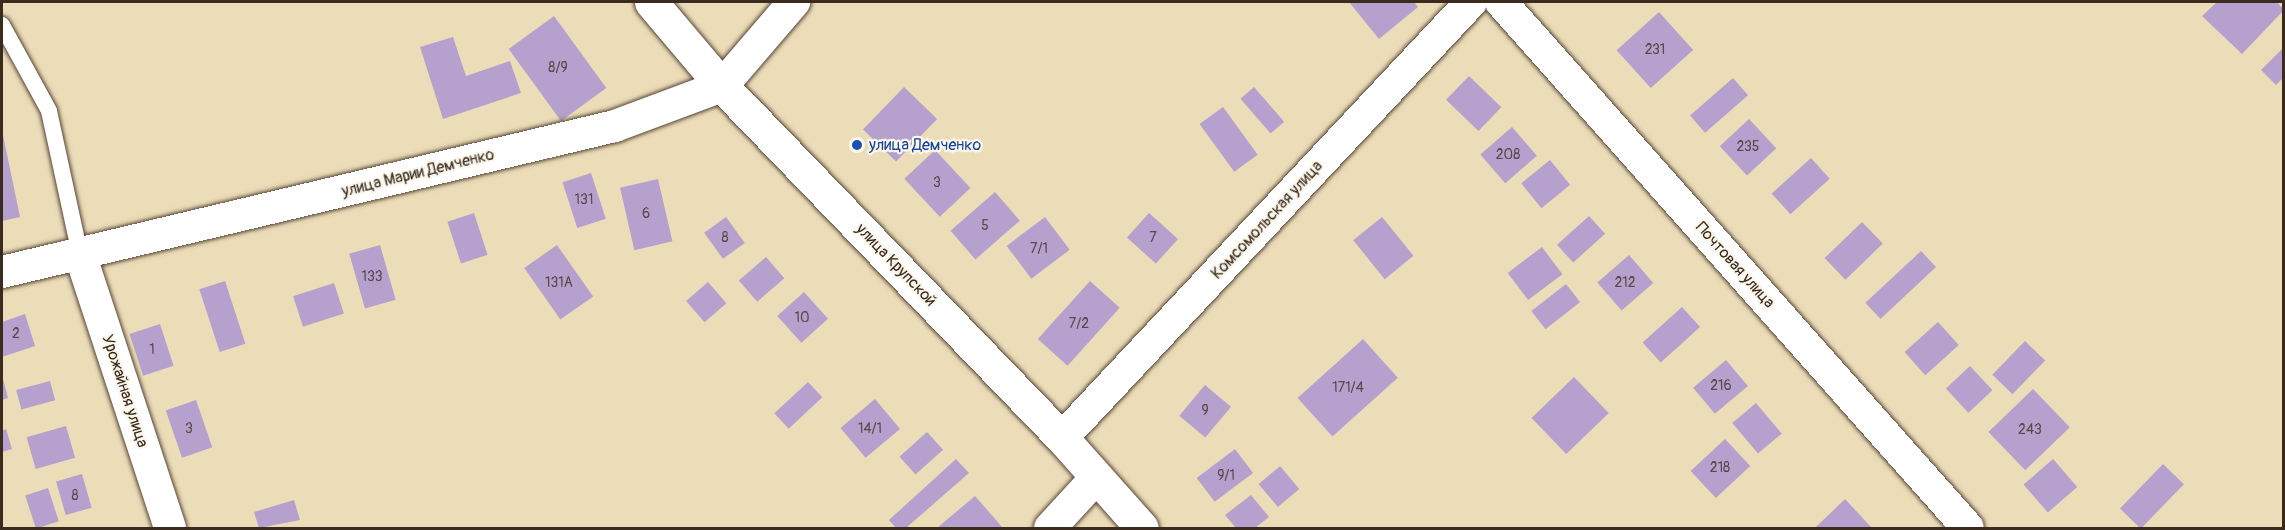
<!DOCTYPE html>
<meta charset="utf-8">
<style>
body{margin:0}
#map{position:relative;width:2285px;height:530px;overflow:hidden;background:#ecddb9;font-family:Pangolin,sans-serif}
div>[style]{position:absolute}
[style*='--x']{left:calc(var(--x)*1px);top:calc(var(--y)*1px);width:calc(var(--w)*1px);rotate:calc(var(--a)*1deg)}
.building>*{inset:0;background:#b6a0cd;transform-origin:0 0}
.roads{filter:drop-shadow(0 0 2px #564535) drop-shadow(0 0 2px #564535)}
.lane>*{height:16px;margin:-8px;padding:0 8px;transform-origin:8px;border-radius:8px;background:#fff}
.street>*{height:32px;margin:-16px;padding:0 16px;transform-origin:16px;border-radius:16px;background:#fff}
.secondary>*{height:33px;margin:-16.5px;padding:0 16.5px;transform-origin:16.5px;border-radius:16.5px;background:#fff}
.dots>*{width:16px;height:16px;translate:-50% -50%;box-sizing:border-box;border:3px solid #fbf7ec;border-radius:50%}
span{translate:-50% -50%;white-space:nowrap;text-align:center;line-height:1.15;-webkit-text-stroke:4.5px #fbf7ec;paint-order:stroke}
.number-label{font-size:14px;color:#5a484a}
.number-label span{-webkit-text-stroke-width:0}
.transit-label{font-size:16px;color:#164399}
.left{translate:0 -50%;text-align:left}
.street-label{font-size:16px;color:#3b2a1e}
.frame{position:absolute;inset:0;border:3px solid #3b2a1e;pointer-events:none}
</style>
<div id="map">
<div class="building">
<i style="clip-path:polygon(1349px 2px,1414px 2px,1418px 7px,1379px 39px)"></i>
<i style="clip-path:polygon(2217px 2px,2277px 2px,2284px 10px,2242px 54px,2202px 16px)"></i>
<i style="left:1659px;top:12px;width:51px;height:57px;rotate:48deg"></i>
<i style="left:554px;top:16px;width:89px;height:56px;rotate:54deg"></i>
<i style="clip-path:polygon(453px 37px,466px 76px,510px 61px,521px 93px,443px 119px,420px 47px)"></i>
<i style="clip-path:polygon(2284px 47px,2284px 77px,2276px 85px,2261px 70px)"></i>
<i style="left:1469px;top:76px;width:45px;height:33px;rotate:44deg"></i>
<i style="left:1733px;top:78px;width:23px;height:57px;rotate:49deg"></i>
<i style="left:904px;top:87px;width:46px;height:59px;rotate:44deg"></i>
<i style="left:1254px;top:87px;width:46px;height:18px;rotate:49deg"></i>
<i style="left:1223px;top:107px;width:59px;height:29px;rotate:54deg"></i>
<i style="left:1749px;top:119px;width:40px;height:40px;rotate:47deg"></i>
<i style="left:1512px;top:127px;width:38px;height:42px;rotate:49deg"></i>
<i style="clip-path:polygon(3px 135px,20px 217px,2px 221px,2px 136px)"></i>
<i style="left:935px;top:150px;width:52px;height:42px;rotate:47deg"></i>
<i style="left:1811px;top:158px;width:28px;height:53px;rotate:48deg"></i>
<i style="left:1550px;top:160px;width:32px;height:37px;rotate:51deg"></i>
<i style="left:591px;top:173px;width:48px;height:30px;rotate:72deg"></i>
<i style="left:658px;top:179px;width:64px;height:39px;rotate:77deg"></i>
<i style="left:995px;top:192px;width:38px;height:59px;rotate:49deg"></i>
<i style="left:474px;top:213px;width:44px;height:28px;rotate:72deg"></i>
<i style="left:1149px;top:213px;width:39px;height:33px;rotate:42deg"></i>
<i style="left:1589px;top:216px;width:24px;height:43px;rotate:48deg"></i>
<i style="left:726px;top:217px;width:32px;height:27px;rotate:54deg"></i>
<i style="left:1045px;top:217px;width:41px;height:48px;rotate:53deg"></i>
<i style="left:1382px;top:217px;width:50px;height:37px;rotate:51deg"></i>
<i style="left:1862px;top:222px;width:30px;height:52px;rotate:46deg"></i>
<i style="left:380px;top:245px;width:57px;height:32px;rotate:74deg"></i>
<i style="left:557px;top:245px;width:63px;height:40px;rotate:55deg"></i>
<i style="left:1542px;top:247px;width:34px;height:43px;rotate:53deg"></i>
<i style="left:1921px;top:251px;width:22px;height:76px;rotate:47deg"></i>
<i style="left:1629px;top:255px;width:37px;height:42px;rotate:49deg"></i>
<i style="left:766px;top:257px;width:28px;height:36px;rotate:49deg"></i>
<i style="left:225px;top:281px;width:66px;height:27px;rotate:72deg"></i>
<i style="left:1090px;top:281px;width:40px;height:78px;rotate:42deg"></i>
<i style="left:708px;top:282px;width:28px;height:29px;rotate:49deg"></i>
<i style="left:334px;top:283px;width:32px;height:43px;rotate:72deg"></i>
<i style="left:1566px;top:284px;width:23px;height:44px;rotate:52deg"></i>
<i style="left:804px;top:292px;width:36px;height:36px;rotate:48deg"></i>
<i style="left:1682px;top:307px;width:27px;height:53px;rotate:48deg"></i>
<i style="clip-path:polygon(25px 314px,35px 346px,2px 357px,2px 322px)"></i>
<i style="left:1938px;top:322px;width:31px;height:45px;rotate:48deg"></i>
<i style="left:160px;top:324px;width:44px;height:32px;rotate:72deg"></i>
<i style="left:1363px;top:339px;width:52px;height:88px;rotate:48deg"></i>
<i style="left:2025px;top:341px;width:28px;height:47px;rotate:44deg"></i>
<i style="left:1726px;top:360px;width:34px;height:43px;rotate:50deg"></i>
<i style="left:1970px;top:366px;width:33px;height:33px;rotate:47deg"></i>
<i style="clip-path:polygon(2px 375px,8px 398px,2px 400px)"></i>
<i style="left:1574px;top:377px;width:50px;height:59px;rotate:46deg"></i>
<i style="left:50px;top:381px;width:20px;height:35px;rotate:75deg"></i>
<i style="left:808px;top:382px;width:21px;height:46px;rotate:47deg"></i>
<i style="left:1205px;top:385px;width:34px;height:40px;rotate:40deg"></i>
<i style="left:2033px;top:389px;width:53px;height:62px;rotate:46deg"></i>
<i style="left:875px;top:399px;width:39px;height:45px;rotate:50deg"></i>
<i style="left:196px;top:400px;width:50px;height:32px;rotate:71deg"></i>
<i style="left:1756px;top:403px;width:40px;height:31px;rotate:50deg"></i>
<i style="left:66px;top:426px;width:33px;height:41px;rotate:74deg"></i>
<i style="clip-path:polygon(6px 429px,12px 449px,2px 452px,2px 431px)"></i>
<i style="left:927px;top:432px;width:24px;height:37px;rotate:48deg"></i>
<i style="left:1725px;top:439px;width:37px;height:47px;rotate:47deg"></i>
<i style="left:1235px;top:449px;width:30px;height:48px;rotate:53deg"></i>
<i style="clip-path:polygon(956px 459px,969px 473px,906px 528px,896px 528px,889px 520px)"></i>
<i style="left:2053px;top:459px;width:37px;height:39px;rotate:49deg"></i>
<i style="left:2163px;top:464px;width:29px;height:62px;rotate:44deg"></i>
<i style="left:1280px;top:466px;width:30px;height:28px;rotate:50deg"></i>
<i style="left:82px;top:474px;width:35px;height:27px;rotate:74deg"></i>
<i style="left:48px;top:488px;width:35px;height:24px;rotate:72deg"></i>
<i style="clip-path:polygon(1251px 495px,1269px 517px,1255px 528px,1236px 528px,1225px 515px)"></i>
<i style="clip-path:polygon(975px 496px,1003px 528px,937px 528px)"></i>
<i style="clip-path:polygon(1845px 499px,1871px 527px,1818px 528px,1816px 527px)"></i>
<i style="clip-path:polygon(294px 500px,300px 520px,259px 528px,254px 512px)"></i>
</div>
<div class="roads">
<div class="lane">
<i style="--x:2;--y:25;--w:98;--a:61.3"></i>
<i style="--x:49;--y:111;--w:146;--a:77.8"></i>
</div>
<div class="street">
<i style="--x:1501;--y:2;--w:703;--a:48.4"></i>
<i style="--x:80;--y:254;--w:288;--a:71.8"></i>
<i style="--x:2;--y:272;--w:630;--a:-13.4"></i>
<i style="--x:615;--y:126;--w:114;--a:-20.5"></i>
<i style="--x:722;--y:86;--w:111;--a:-49.4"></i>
<i style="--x:1062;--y:438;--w:598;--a:-46.83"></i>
<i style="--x:1050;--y:528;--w:67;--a:-47.4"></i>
</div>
<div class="secondary">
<i style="--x:651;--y:2;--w:110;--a:49.8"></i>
<i style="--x:722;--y:86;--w:489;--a:46"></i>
<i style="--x:1062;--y:438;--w:120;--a:48.4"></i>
</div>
</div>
<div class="dots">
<i style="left:857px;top:145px;background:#1a4fb4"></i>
</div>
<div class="number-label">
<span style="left:1655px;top:50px">231</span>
<span style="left:558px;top:68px">8/9</span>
<span style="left:1748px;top:147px">235</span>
<span style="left:1508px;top:155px">208</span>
<span style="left:937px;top:183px">3</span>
<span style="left:584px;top:200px">131</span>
<span style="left:646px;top:214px">6</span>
<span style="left:985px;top:226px">5</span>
<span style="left:725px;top:238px">8</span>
<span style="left:1153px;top:238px">7</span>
<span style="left:1039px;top:249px">7/1</span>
<span style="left:372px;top:277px">133</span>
<span style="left:559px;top:283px">131А</span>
<span style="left:1625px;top:283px">212</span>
<span style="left:802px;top:318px">10</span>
<span style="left:1079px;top:324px">7/2</span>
<span style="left:16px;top:334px">2</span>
<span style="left:152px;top:350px">1</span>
<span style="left:1721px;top:386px">216</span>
<span style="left:1348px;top:388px">171/4</span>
<span style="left:1205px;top:411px">9</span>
<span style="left:189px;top:429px">3</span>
<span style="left:870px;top:429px">14/1</span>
<span style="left:2030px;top:430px">243</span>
<span style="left:1720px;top:468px">218</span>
<span style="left:1226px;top:476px">9/1</span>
<span style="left:75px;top:496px">8</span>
</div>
<div class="transit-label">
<span class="left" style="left:869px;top:145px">улица Демченко</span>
</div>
<div class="street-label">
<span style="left:418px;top:173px;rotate:-14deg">улица Марии Демченко</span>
<span style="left:1267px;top:220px;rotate:-47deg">Комсомольская улица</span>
<span style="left:896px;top:265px;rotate:46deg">улица Крупской</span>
<span style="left:1735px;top:265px;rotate:48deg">Почтовая улица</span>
<span style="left:125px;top:391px;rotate:72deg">Урожайная улица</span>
</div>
<div class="frame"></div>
</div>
